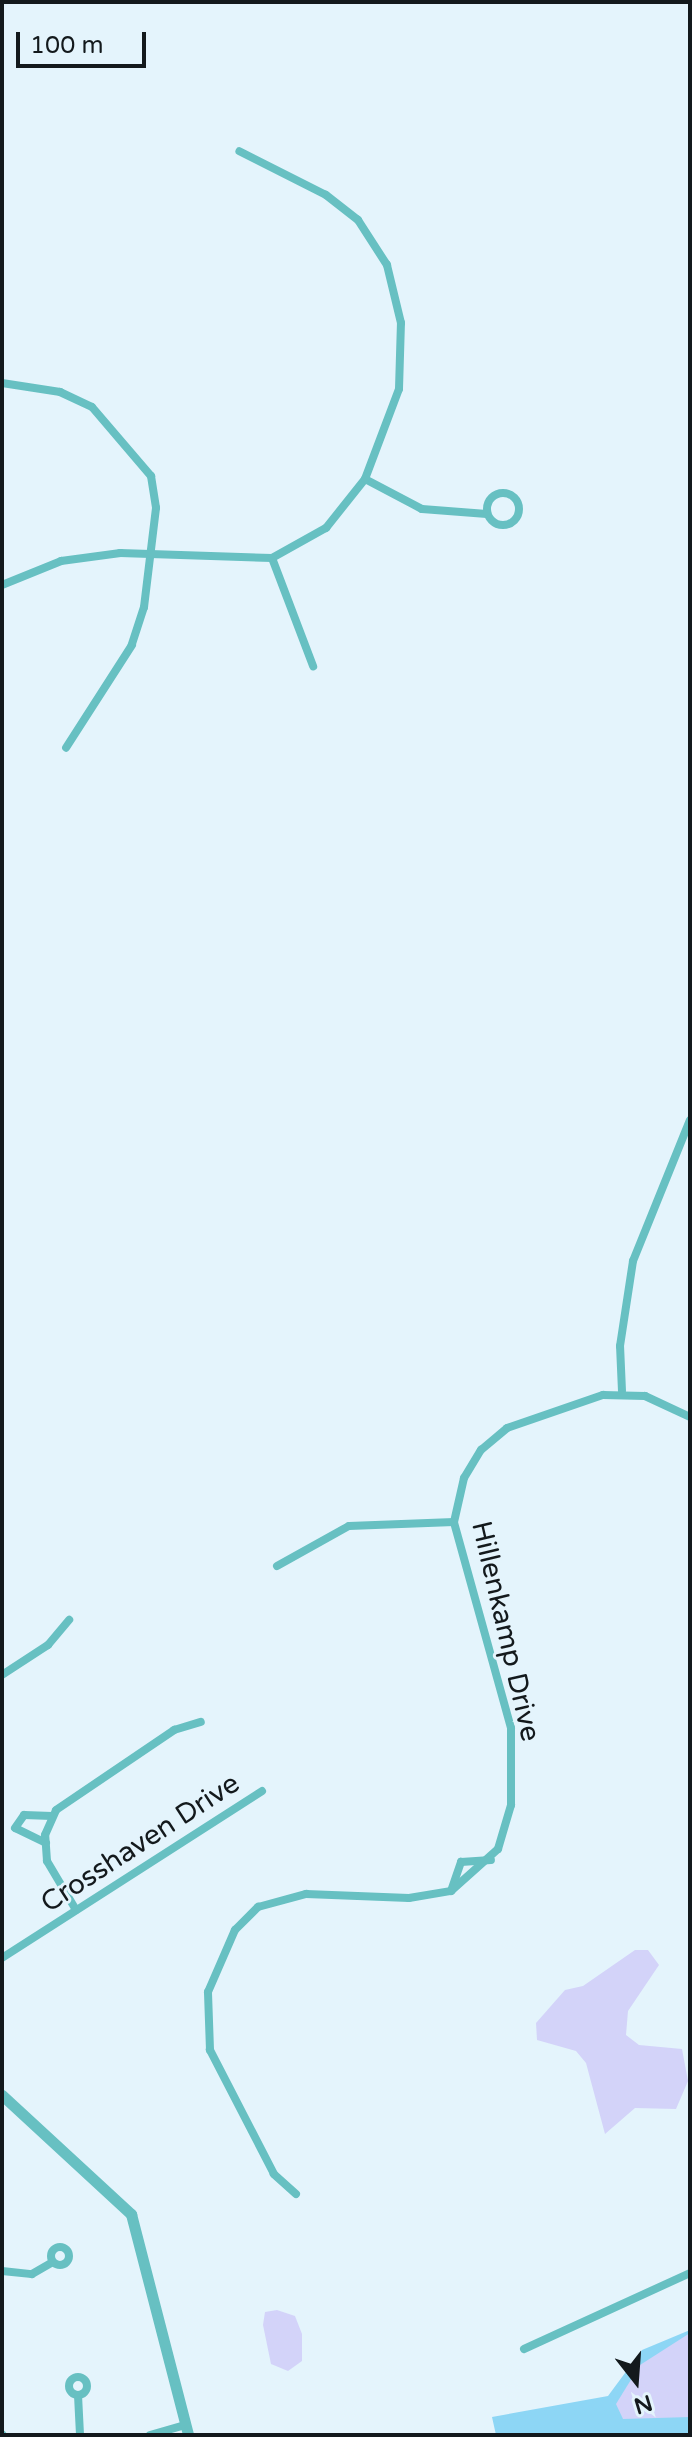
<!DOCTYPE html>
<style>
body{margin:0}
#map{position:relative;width:692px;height:2437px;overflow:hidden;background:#e4f4fc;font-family:"Varela Round",sans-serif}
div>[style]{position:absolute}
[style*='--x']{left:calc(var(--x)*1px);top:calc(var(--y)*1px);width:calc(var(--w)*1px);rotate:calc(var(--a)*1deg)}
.green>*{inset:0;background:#8dd6f5}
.water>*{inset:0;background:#d3d3f9}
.minor>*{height:8px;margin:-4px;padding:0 4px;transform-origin:4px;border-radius:4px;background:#67c0c2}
.minor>.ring{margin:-4px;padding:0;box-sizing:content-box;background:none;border:8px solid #67c0c2;border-radius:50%}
.tertiary>*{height:11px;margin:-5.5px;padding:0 5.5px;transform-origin:5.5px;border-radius:5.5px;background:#67c0c2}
span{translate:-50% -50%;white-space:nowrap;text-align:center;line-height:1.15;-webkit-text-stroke:6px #e4f4fc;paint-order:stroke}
.street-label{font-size:28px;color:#13191c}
.frame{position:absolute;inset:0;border:4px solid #13191c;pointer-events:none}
.north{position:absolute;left:596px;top:2341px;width:80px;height:80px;-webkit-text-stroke:6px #e4f4fc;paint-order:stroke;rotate:163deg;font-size:22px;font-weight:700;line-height:32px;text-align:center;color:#13191c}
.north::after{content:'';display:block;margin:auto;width:28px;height:36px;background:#13191c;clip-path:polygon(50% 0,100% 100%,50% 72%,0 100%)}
.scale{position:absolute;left:16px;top:32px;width:130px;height:36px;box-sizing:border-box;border:4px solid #13191c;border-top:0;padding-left:10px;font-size:24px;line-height:28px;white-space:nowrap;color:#13191c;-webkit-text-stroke:6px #e4f4fc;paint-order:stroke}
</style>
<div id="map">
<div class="green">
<i style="clip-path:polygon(690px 2330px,690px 2435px,496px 2435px,492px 2417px,608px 2396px,642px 2350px)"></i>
</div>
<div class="water">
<i style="clip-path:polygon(635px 1950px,648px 1950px,659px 1965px,628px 2011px,626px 2035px,639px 2045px,682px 2049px,688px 2081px,676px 2109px,635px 2108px,605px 2134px,586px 2063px,576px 2051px,537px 2040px,536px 2023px,565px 1990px,583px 1986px)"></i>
<i style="clip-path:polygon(277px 2310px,295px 2316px,302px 2334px,302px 2361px,288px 2371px,271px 2364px,263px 2325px,265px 2312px)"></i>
<i style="clip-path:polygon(690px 2333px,690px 2417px,623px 2419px,616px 2404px,640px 2365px)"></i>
</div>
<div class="minor">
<i style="--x:2;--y:383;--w:59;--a:8.8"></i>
<i style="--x:60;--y:392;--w:35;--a:25"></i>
<i style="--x:92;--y:407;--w:91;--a:49.5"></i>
<i style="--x:151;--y:476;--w:32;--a:81"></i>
<i style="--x:156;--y:508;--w:100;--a:96.9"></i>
<i style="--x:144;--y:607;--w:40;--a:108"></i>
<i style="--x:132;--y:645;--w:122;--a:122.7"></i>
<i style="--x:365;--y:479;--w:64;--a:27.8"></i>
<i style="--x:422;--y:509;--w:65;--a:4.4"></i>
<i class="ring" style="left:487px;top:493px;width:24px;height:24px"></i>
<i style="--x:272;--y:558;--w:116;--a:69.2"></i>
<i style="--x:2;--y:585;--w:64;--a:-22.1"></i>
<i style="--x:61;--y:561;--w:60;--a:-7.7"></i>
<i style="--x:120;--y:553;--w:152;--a:1.9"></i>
<i style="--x:272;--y:558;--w:62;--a:-29.1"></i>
<i style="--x:326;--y:528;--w:63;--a:-51.5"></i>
<i style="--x:365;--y:479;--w:96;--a:-69.3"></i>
<i style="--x:399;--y:389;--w:66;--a:-88.3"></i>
<i style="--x:401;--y:323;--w:60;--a:-103.6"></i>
<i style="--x:387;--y:265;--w:54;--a:-122.8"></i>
<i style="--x:358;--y:220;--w:41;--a:-142"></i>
<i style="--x:326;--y:195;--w:97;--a:-153.2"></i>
<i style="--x:622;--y:1391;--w:45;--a:-92.5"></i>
<i style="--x:620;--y:1346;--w:86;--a:-81.3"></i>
<i style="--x:633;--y:1261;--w:152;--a:-68"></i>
<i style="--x:277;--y:1566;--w:82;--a:-29.1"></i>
<i style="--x:349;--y:1526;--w:105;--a:-2.2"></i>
<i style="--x:2;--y:1675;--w:55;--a:-33.1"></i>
<i style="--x:48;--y:1645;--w:33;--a:-50"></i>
<i style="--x:46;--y:1843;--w:34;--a:-154"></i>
<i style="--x:15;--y:1828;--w:16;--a:-55"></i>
<i style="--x:24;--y:1815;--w:28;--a:2"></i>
<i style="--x:451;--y:1891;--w:31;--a:-71"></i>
<i style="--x:461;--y:1862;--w:30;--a:-4"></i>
<i style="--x:76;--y:1910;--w:57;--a:-120.6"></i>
<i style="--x:47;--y:1861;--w:26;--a:-94"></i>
<i style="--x:45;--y:1835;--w:27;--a:-66"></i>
<i style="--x:56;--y:1810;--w:143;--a:-34.1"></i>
<i style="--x:174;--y:1730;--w:28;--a:-17"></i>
<i style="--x:2;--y:1958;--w:309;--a:-32.7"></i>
<i style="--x:296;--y:2194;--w:30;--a:-138"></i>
<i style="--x:274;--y:2174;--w:140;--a:-117.3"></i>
<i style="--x:210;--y:2050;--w:58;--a:-92"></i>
<i style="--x:208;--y:1992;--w:68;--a:-66.5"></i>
<i style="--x:235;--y:1930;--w:33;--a:-45"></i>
<i style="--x:258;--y:1907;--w:50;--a:-15.2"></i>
<i style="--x:306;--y:1894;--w:103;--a:2.2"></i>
<i style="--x:409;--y:1898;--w:43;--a:-9.5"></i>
<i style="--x:451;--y:1891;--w:63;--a:-41.8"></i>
<i style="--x:498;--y:1849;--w:46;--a:-73.5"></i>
<i style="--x:511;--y:1805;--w:77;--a:-90"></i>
<i style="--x:511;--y:1728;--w:214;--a:-105.5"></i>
<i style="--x:454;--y:1522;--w:45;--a:-77.2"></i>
<i style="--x:464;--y:1478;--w:33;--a:-59"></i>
<i style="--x:481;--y:1450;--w:34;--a:-40"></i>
<i style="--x:507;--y:1428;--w:102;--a:-19"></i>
<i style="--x:603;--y:1395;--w:42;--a:1.4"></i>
<i style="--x:645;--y:1396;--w:50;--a:25"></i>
<i class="ring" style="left:51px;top:2247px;width:10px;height:10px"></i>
<i style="--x:2;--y:2271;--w:30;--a:6"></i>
<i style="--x:32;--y:2274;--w:24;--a:-30"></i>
<i style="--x:524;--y:2349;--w:183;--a:-24.6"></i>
<i class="ring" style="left:69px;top:2377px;width:10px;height:10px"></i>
<i style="--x:78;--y:2395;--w:40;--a:87.1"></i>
<i style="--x:2;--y:2434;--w:1;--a:45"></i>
<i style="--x:150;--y:2435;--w:37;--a:-16"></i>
</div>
<div class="tertiary">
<i style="--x:2;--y:2095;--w:176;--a:42.7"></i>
<i style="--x:131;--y:2214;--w:228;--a:75.5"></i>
</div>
<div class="street-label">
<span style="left:506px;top:1631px;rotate:77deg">Hillenkamp Drive</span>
<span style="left:140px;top:1843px;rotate:-33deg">Crosshaven Drive</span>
</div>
<div class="frame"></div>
<div class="north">N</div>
<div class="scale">100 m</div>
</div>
